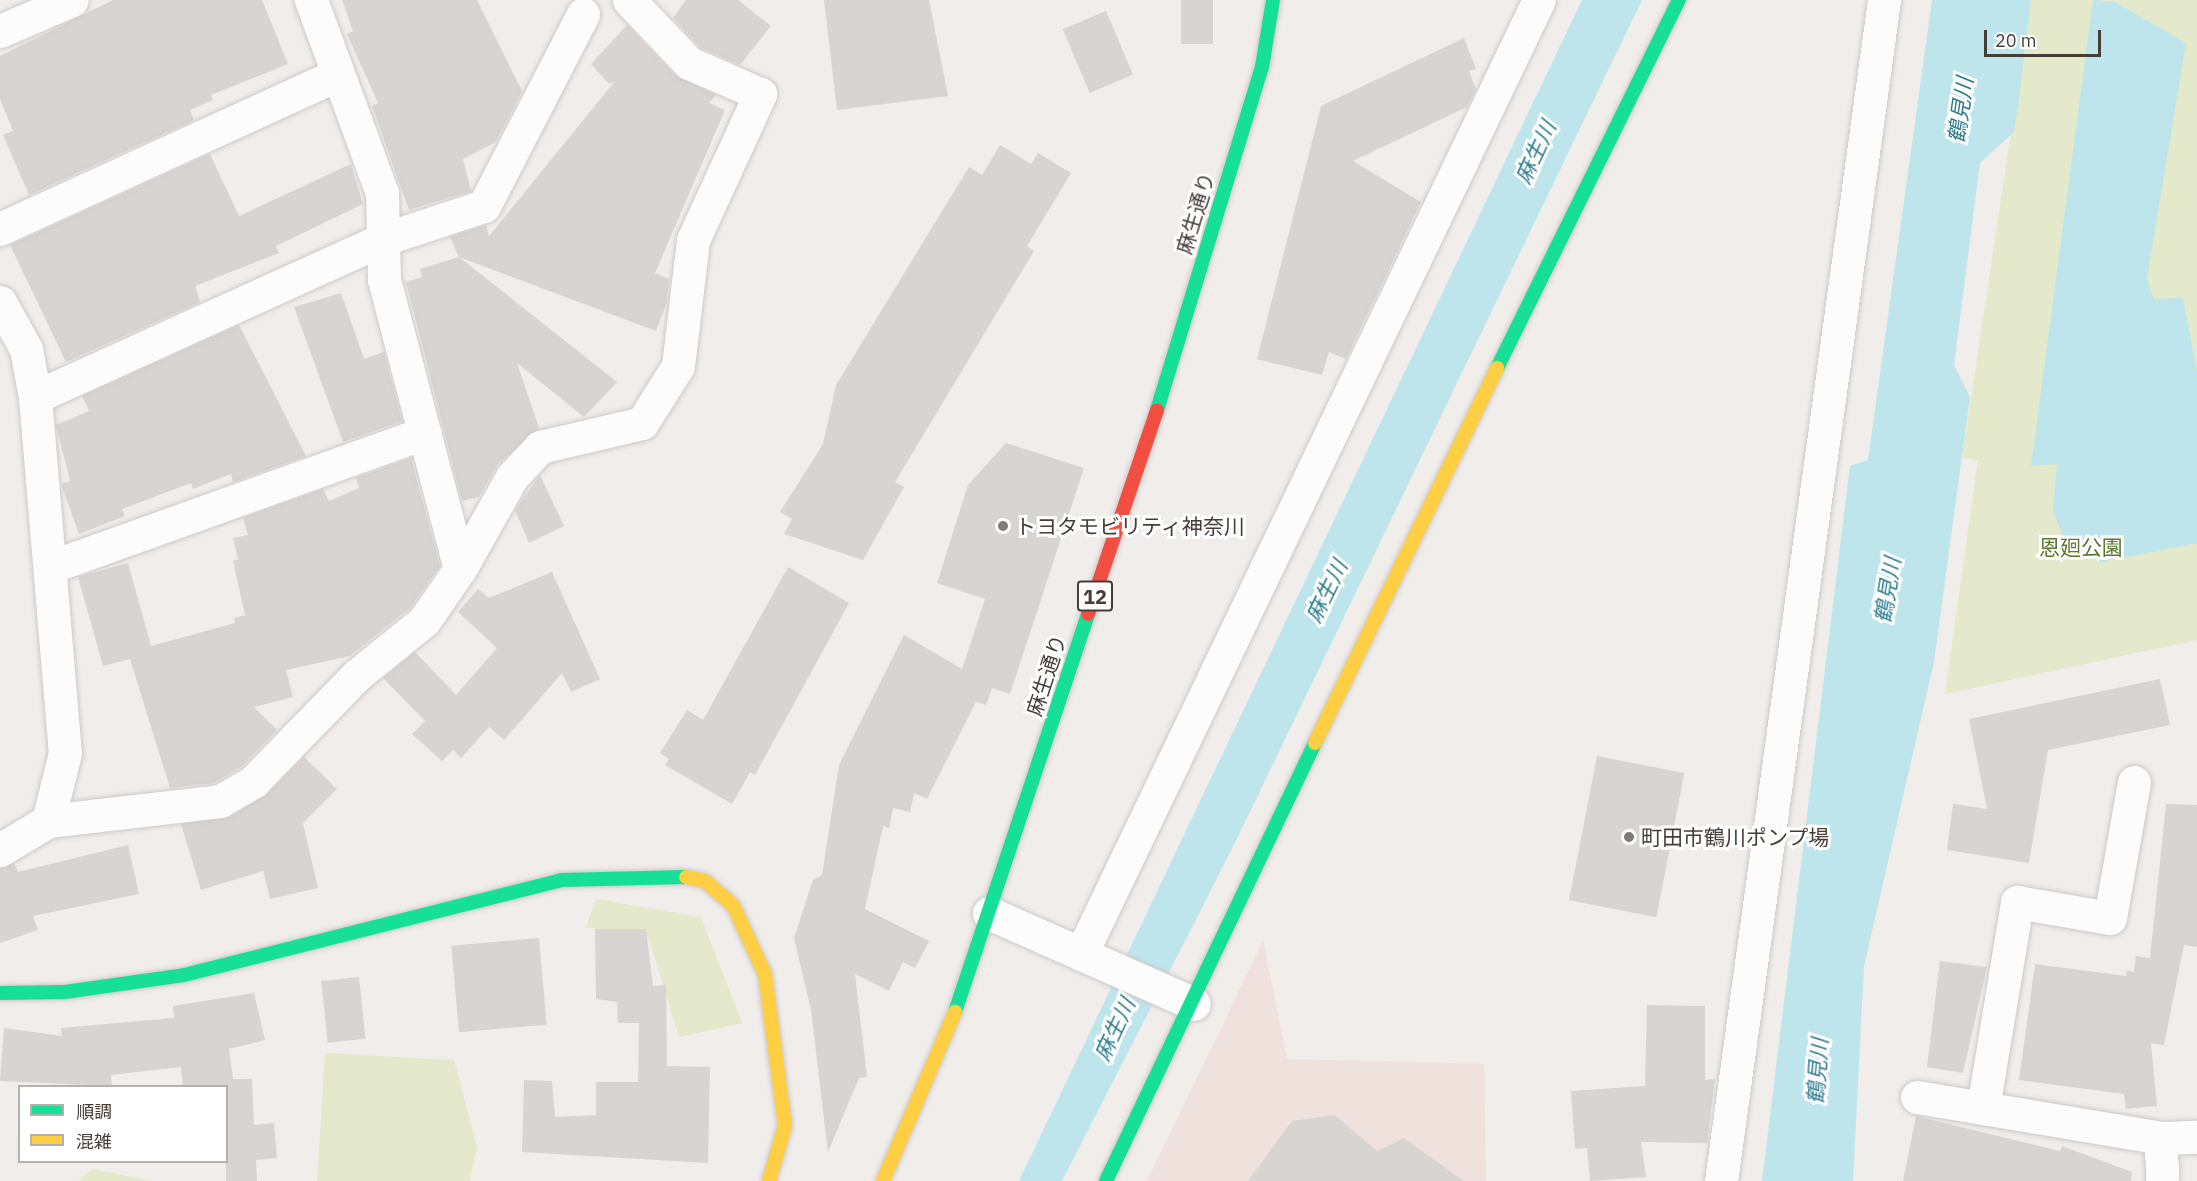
<!DOCTYPE html>
<meta charset="utf-8">
<style>
body{margin:0}
#map{position:relative;width:2197px;height:1181px;overflow:hidden;background:#f0edeb;font-family:"IBM Plex Sans","Noto Sans JP",sans-serif}
div>[style]{position:absolute}
[style*='--x']{left:calc(var(--x)*1px);top:calc(var(--y)*1px);width:calc(var(--w)*1px);rotate:calc(var(--a)*1deg)}
.commercial>*{inset:0;background:#efe2dc}
.green>*{inset:0;background:#e4e9cc}
.water>*{inset:0;background:#bee5ec}
.building>*{inset:0;background:#d8d4d2;transform-origin:0 0}
.roads{filter:drop-shadow(0 0 2px #cdc9c7) drop-shadow(0 0 2px #cdc9c7)}
.street>*{height:33px;margin:-16.5px;padding:0 16.5px;transform-origin:16.5px;border-radius:16.5px;background:#fdfcfc}
.fast>*{height:14px;margin:-7px;padding:0 7px;transform-origin:7px;border-radius:7px;background:#16e098}
.slow>*{height:14px;margin:-7px;padding:0 7px;transform-origin:7px;border-radius:7px;background:#ffcf43}
.jam>*{height:14px;margin:-7px;padding:0 7px;transform-origin:7px;border-radius:7px;background:#f24e42}
.dots>*{width:16px;height:16px;translate:-50% -50%;box-sizing:border-box;border:3px solid #fff;border-radius:50%}
span{translate:-50% -50%;white-space:nowrap;text-align:center;line-height:1.15;-webkit-text-stroke:6px #fff;paint-order:stroke}
.shield-label span{padding:2px 4px;background:#fff;border:2px solid;border-radius:4px;-webkit-text-stroke-width:0}
.shield-label{font-size:20px;color:#463d37;font-weight:700}
.street-label{font-size:21px;color:#463d37}
.poi-label{font-size:21px;color:#463d37}
.left{translate:0 -50%;text-align:left}
.park-label{font-size:21px;color:#5a752d}
.water-label{font-size:22px;color:#2f7d8e;font-style:italic}
.legend{position:absolute;left:18px;top:1085px;width:210px;height:78px;box-sizing:border-box;background:#fff;border:2px solid #b5b1af;margin:0;padding:8px 10px;list-style:none;font-size:18px;color:#463d37}
.legend li{display:flex;align-items:center;gap:12px;height:30px}
.legend b{width:30px;border:2px solid #b5b1af}
.scale{position:absolute;left:1984px;top:30px;width:117px;height:27px;box-sizing:border-box;border:3px solid #463d37;border-top:0;padding-left:8px;font-size:18px;line-height:21px;white-space:nowrap;color:#463d37;-webkit-text-stroke:4px #fff;paint-order:stroke}
</style>
<div id="map">
<div class="commercial">
<i style="clip-path:polygon(1263px 941px,1287px 1059px,1484px 1064px,1486px 1181px,1147px 1181px)"></i>
</div>
<div class="green">
<i style="clip-path:polygon(2031px 0,2197px 0,2197px 640px,1945px 694px,1978px 460px,1962px 458px)"></i>
<i style="clip-path:polygon(596px 899px,701px 917px,742px 1023px,679px 1037px,649px 939px,586px 927px)"></i>
<i style="clip-path:polygon(325px 1053px,454px 1060px,477px 1147px,470px 1181px,317px 1181px)"></i>
<i style="clip-path:polygon(91px 1169px,153px 1181px,79px 1181px)"></i>
</div>
<div class="water">
<i style="clip-path:polygon(1582px 0,1642px 0,1230px 853px,1062px 1181px,1019px 1181px)"></i>
<i style="clip-path:polygon(1932px 0,2031px 0,2019px 99px,2014px 132px,1980px 163px,1954px 365px,1970px 397px,1934px 662px,1864px 966px,1853px 1181px,1762px 1181px,1850px 466px,1868px 460px)"></i>
<i style="clip-path:polygon(2093px 0,2115px 2px,2186px 43px,2147px 279px,2154px 299px,2183px 298px,2197px 372px,2197px 543px,2103px 562px,2073px 553px,2064px 539px,2053px 511px,2057px 464px,2031px 466px)"></i>
</div>
<div class="building">
<i style="clip-path:polygon(113px 0,262px 0,288px 64px,211px 95px,213px 100px,190px 110px,194px 120px,29px 195px,3px 135px,13px 131px,0 99px,0 56px)"></i>
<i style="clip-path:polygon(342px 0,477px 0,522px 91px,496px 142px,463px 159px,471px 191px,409px 210px,372px 106px,378px 103px,347px 34px,353px 31px)"></i>
<i style="clip-path:polygon(686px 0,738px 0,771px 26px,740px 65px,700px 47px,673px 18px)"></i>
<i style="clip-path:polygon(824px 0,929px 0,948px 96px,837px 110px)"></i>
<i style="left:1181px;top:0;width:32px;height:44px"></i>
<i style="left:1106px;top:11px;width:69px;height:47px;rotate:67deg"></i>
<i style="clip-path:polygon(627px 25px,676px 76px,716px 95px,709px 103px,725px 110px,655px 273px,669px 279px,667px 302px,656px 331px,459px 257px,617px 382px,584px 417px,517px 363px,539px 428px,498px 464px,479px 497px,462px 501px,406px 282px,422px 277px,420px 269px,459px 257px,450px 237px,486px 225px,489px 236px,615px 81px,609px 84px,591px 64px)"></i>
<i style="clip-path:polygon(1464px 38px,1476px 69px,1469px 71px,1476px 89px,1467px 107px,1353px 161px,1421px 202px,1346px 359px,1329px 352px,1322px 375px,1257px 359px,1321px 106px)"></i>
<i style="clip-path:polygon(1000px 145px,1031px 164px,1038px 153px,1071px 173px,1027px 246px,1034px 251px,895px 482px,904px 487px,863px 560px,784px 534px,792px 519px,780px 512px,823px 444px,836px 385px,969px 167px,982px 175px)"></i>
<i style="clip-path:polygon(210px 154px,239px 216px,351px 164px,363px 204px,276px 246px,279px 253px,195px 286px,200px 302px,66px 362px,10px 245px)"></i>
<i style="clip-path:polygon(341px 293px,364px 359px,384px 352px,402px 421px,343px 442px,294px 307px)"></i>
<i style="clip-path:polygon(239px 325px,306px 456px,233px 482px,231px 474px,193px 489px,191px 483px,122px 509px,125px 516px,79px 534px,61px 484px,70px 481px,56px 425px,89px 411px,82px 396px)"></i>
<i style="clip-path:polygon(1006px 443px,1084px 468px,1010px 694px,992px 688px,986px 705px,976px 702px,927px 799px,914px 793px,910px 812px,893px 808px,889px 828px,883px 826px,865px 909px,929px 941px,915px 968px,903px 962px,889px 991px,855px 974px,867px 1077px,859px 1078px,828px 1152px,811px 1010px,794px 938px,813px 880px,822px 875px,839px 765px,904px 635px,962px 669px,985px 599px,937px 583px,968px 485px)"></i>
<i style="clip-path:polygon(411px 458px,440px 566px,410px 608px,350px 656px,286px 670px,293px 697px,254px 707px,277px 730px,242px 766px,214px 783px,170px 788px,130px 659px,103px 666px,78px 577px,128px 563px,151px 646px,235px 623px,234px 618px,245px 615px,233px 561px,238px 559px,233px 538px,248px 535px,243px 518px,323px 489px,329px 501px,359px 488px,356px 478px)"></i>
<i style="clip-path:polygon(540px 475px,564px 526px,529px 543px,515px 510px)"></i>
<i style="clip-path:polygon(788px 567px,849px 603px,755px 775px,750px 772px,732px 804px,665px 765px,669px 759px,660px 753px,687px 710px,703px 720px)"></i>
<i style="clip-path:polygon(552px 572px,600px 679px,571px 692px,562px 673px,504px 740px,489px 727px,461px 758px,453px 750px,442px 761px,412px 734px,425px 721px,383px 678px,415px 652px,456px 695px,497px 648px,458px 612px,478px 589px,489px 598px)"></i>
<i style="clip-path:polygon(2160px 679px,2170px 725px,2048px 750px,2029px 863px,1947px 850px,1953px 804px,1987px 809px,1969px 719px)"></i>
<i style="left:1597px;top:756px;width:89px;height:147px;rotate:11deg"></i>
<i style="clip-path:polygon(304px 757px,337px 789px,303px 823px,318px 888px,270px 899px,263px 871px,201px 890px,181px 824px,230px 817px,267px 794px)"></i>
<i style="clip-path:polygon(2166px 804px,2197px 805px,2197px 947px,2184px 945px,2164px 1045px,2151px 1043px,2157px 1106px,2126px 1109px,2124px 1094px,2019px 1080px,2035px 964px,2126px 976px,2127px 970px,2134px 972px,2136px 956px,2150px 958px)"></i>
<i style="clip-path:polygon(128px 845px,139px 894px,33px 916px,38px 930px,0 943px,0 869px,14px 863px,18px 872px)"></i>
<i style="clip-path:polygon(595px 929px,646px 929px,653px 986px,666px 985px,667px 1066px,710px 1067px,708px 1163px,522px 1152px,524px 1080px,552px 1081px,555px 1117px,596px 1115px,596px 1082px,638px 1082px,639px 1023px,618px 1023px,617px 1002px,596px 999px)"></i>
<i style="left:539px;top:938px;width:87px;height:88px;rotate:85deg"></i>
<i style="clip-path:polygon(1940px 961px,1987px 967px,1963px 1073px,1927px 1067px)"></i>
<i style="left:359px;top:977px;width:62px;height:38px;rotate:84deg"></i>
<i style="clip-path:polygon(254px 993px,265px 1040px,229px 1049px,233px 1079px,252px 1079px,254px 1125px,274px 1123px,277px 1158px,256px 1160px,257px 1181px,226px 1181px,226px 1086px,183px 1086px,181px 1067px,111px 1075px,112px 1086px,0 1081px,4px 1028px,62px 1036px,61px 1028px,174px 1018px,173px 1006px)"></i>
<i style="clip-path:polygon(1647px 1005px,1705px 1006px,1705px 1080px,1715px 1079px,1707px 1143px,1641px 1142px,1646px 1177px,1590px 1181px,1587px 1148px,1575px 1149px,1571px 1091px,1645px 1086px)"></i>
<i style="clip-path:polygon(1335px 1115px,1377px 1151px,1404px 1138px,1464px 1181px,1248px 1181px,1292px 1121px)"></i>
<i style="clip-path:polygon(1916px 1116px,2060px 1151px,2062px 1146px,2132px 1172px,2131px 1181px,1903px 1181px)"></i>
</div>
<div class="roads">
<div class="street">
<i style="--x:0;--y:31;--w:78;--a:-23.3"></i>
<i style="--x:0;--y:229;--w:371;--a:-24.6"></i>
<i style="--x:0;--y:302;--w:54;--a:61"></i>
<i style="--x:26;--y:349;--w:49;--a:79.4"></i>
<i style="--x:35;--y:397;--w:357;--a:85.2"></i>
<i style="--x:65;--y:753;--w:70;--a:104"></i>
<i style="--x:48;--y:821;--w:56;--a:148.9"></i>
<i style="--x:35;--y:397;--w:380;--a:-24.4"></i>
<i style="--x:381;--y:240;--w:108;--a:-18.3"></i>
<i style="--x:484;--y:206;--w:216;--a:-62.7"></i>
<i style="--x:50;--y:567;--w:398;--a:-19.7"></i>
<i style="--x:460;--y:569;--w:106;--a:-60.5"></i>
<i style="--x:512;--y:477;--w:41;--a:-47"></i>
<i style="--x:540;--y:447;--w:105;--a:-13.2"></i>
<i style="--x:642;--y:423;--w:67;--a:-57.7"></i>
<i style="--x:678;--y:366;--w:127;--a:-83.2"></i>
<i style="--x:693;--y:240;--w:161;--a:-65.3"></i>
<i style="--x:760;--y:94;--w:77;--a:-156.4"></i>
<i style="--x:689;--y:63;--w:87;--a:-133.6"></i>
<i style="--x:48;--y:821;--w:173;--a:-6.6"></i>
<i style="--x:220;--y:801;--w:39;--a:-30"></i>
<i style="--x:254;--y:781;--w:148;--a:-45.8"></i>
<i style="--x:357;--y:675;--w:86;--a:-38.9"></i>
<i style="--x:424;--y:621;--w:63;--a:-55.3"></i>
<i style="--x:460;--y:569;--w:300;--a:-104.7"></i>
<i style="--x:384;--y:279;--w:86;--a:-91.3"></i>
<i style="--x:382;--y:193;--w:206;--a:-110.2"></i>
<i style="--x:989;--y:913;--w:224;--a:23.9"></i>
<i style="--x:1081;--y:954;--w:1058;--a:-64.36"></i>
<i style="--x:1917;--y:1097;--w:247;--a:9.5"></i>
<i style="--x:2161;--y:1138;--w:36;--a:-2"></i>
<i style="--x:1983;--y:1108;--w:209;--a:-80.6"></i>
<i style="--x:2017;--y:902;--w:94;--a:9.8"></i>
<i style="--x:2110;--y:918;--w:138;--a:-80"></i>
<i style="--x:2161;--y:1138;--w:43;--a:88.7"></i>
<i style="--x:1721;--y:1181;--w:1192;--a:-82.14"></i>
</div>
<div class="fast">
<i style="--x:1497;--y:368;--w:411;--a:-63.7"></i>
<i style="--x:1157;--y:410;--w:359;--a:-73"></i>
<i style="--x:1262;--y:67;--w:68;--a:-80.7"></i>
<i style="--x:0;--y:993;--w:65;--a:-0.9"></i>
<i style="--x:65;--y:992;--w:120;--a:-8.1"></i>
<i style="--x:184;--y:975;--w:389;--a:-14.1"></i>
<i style="--x:561;--y:880;--w:125;--a:-1.4"></i>
<i style="--x:955;--y:1012;--w:420;--a:-71.5"></i>
<i style="--x:1106;--y:1181;--w:485;--a:-64.5"></i>
</div>
<div class="slow">
<i style="--x:1315;--y:743;--w:417;--a:-64.1"></i>
<i style="--x:686;--y:877;--w:19;--a:12"></i>
<i style="--x:705;--y:881;--w:37;--a:41"></i>
<i style="--x:733;--y:905;--w:76;--a:65.1"></i>
<i style="--x:765;--y:974;--w:153;--a:82.5"></i>
<i style="--x:785;--y:1126;--w:57;--a:106.2"></i>
<i style="--x:883;--y:1181;--w:184;--a:-66.9"></i>
</div>
<div class="jam">
<i style="--x:1088;--y:614;--w:215;--a:-71.3"></i>
</div>
</div>
<div class="dots">
<i style="left:1003px;top:526px;background:#827b76"></i>
<i style="left:1629px;top:837px;background:#827b76"></i>
</div>
<div class="shield-label">
<span style="left:1095px;top:596px">12</span>
</div>
<div class="street-label">
<span style="left:1195px;top:213px;rotate:-73deg">麻生通り</span>
<span style="left:1046px;top:675px;rotate:-72deg">麻生通り</span>
</div>
<div class="poi-label">
<span class="left" style="left:1015px;top:526px">トヨタモビリティ神奈川</span>
<span class="left" style="left:1641px;top:837px">町田市鶴川ポンプ場</span>
</div>
<div class="park-label">
<span style="left:2081px;top:547px">恩廻公園</span>
</div>
<div class="water-label">
<span style="left:1960px;top:110px;rotate:-82deg">鶴見川</span>
<span style="left:1535px;top:152px;rotate:-65deg">麻生川</span>
<span style="left:1887px;top:590px;rotate:-81deg">鶴見川</span>
<span style="left:1326px;top:591px;rotate:-64deg">麻生川</span>
<span style="left:1114px;top:1029px;rotate:-65deg">麻生川</span>
<span style="left:1817px;top:1071px;rotate:-86deg">鶴見川</span>
</div>
<ul class="legend">
<li><b style="height:8px;background:#16e098"></b>順調</li>
<li><b style="height:8px;background:#ffcf43"></b>混雑</li>
</ul>
<div class="scale">20 m</div>
</div>
